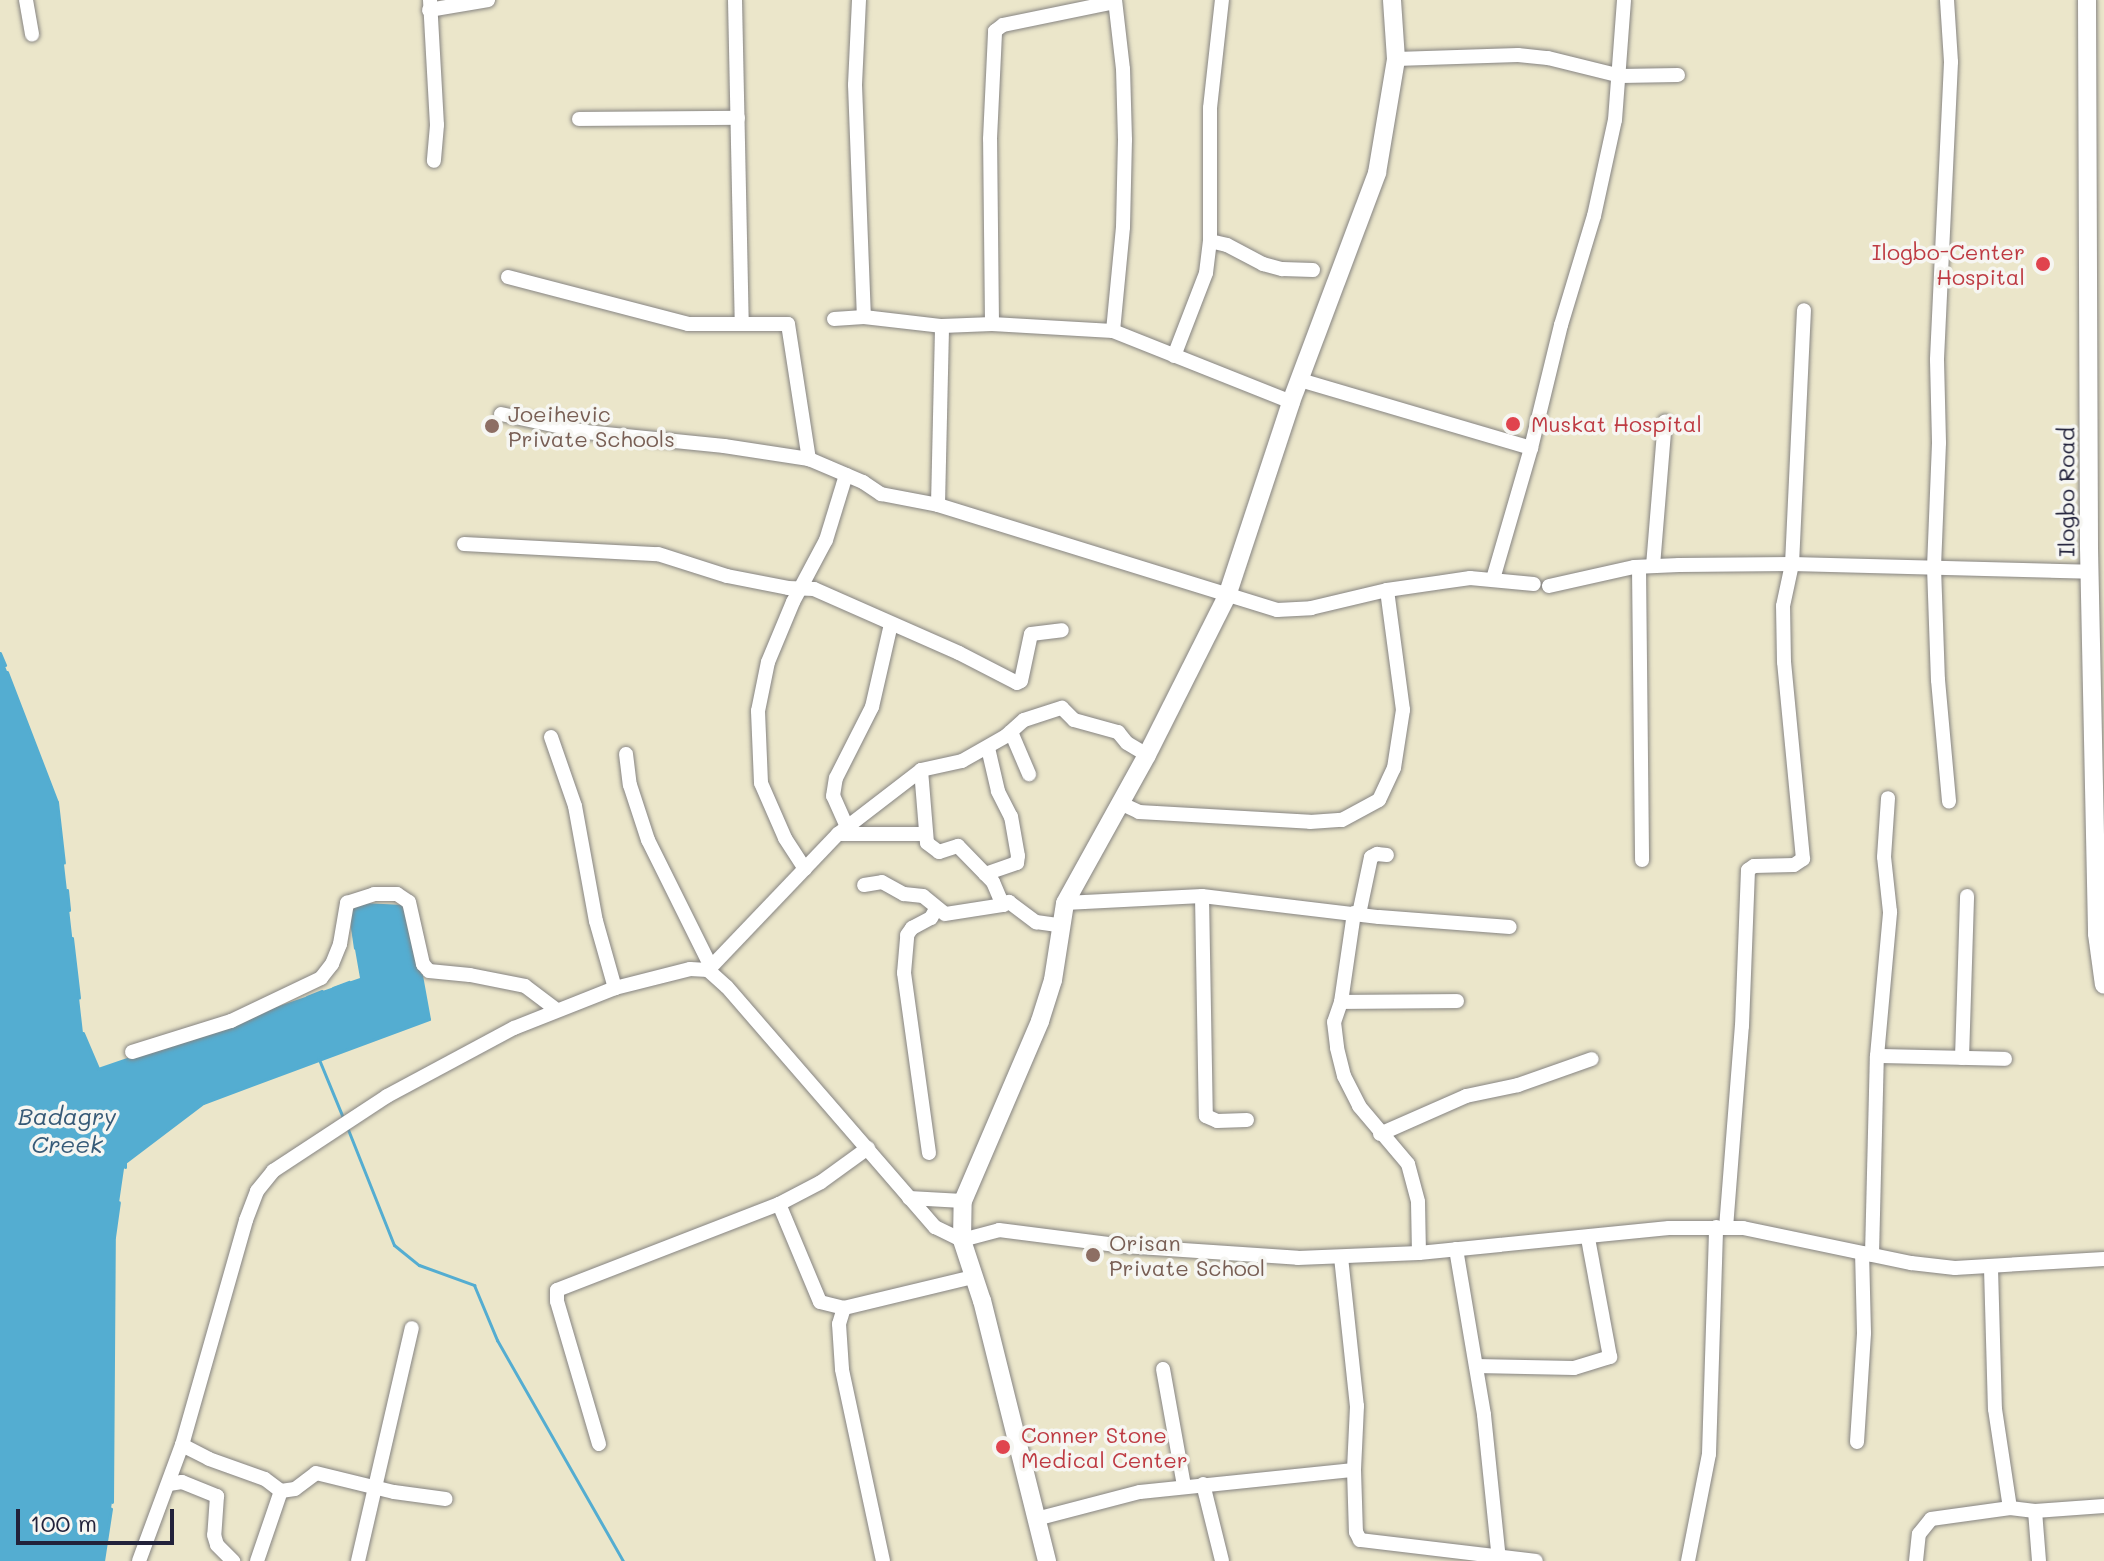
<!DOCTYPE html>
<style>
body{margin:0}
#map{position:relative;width:2104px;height:1561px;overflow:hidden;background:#ebe6ca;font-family:Mali,sans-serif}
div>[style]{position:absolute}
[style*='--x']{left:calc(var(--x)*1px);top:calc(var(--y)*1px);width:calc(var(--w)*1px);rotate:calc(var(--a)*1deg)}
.water>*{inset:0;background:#54add1}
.stream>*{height:3px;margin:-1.5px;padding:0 1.5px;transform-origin:1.5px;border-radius:1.5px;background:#54add1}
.roads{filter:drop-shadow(0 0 2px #868482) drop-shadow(0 0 2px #868482)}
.minor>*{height:14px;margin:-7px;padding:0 7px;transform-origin:7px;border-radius:7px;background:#fff}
.major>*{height:18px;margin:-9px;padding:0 9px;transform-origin:9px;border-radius:9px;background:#fff}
.dots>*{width:22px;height:22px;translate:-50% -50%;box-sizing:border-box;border:4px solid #f6f6f2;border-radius:50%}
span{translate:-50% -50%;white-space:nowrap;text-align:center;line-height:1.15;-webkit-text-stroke:7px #f6f6f2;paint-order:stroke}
.health-label{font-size:22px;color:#be3a42}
.right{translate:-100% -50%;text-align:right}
.left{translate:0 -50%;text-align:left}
.education-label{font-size:22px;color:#785e54}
.street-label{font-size:22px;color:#22223b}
.water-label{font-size:24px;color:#365a77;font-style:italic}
.scale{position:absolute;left:16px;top:1509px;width:158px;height:36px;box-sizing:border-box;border:4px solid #22223b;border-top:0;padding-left:10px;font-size:24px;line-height:28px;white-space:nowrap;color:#22223b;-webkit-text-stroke:6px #f6f6f2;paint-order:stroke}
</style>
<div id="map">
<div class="water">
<i style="clip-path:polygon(0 653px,57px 802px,83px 1033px,98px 1069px,360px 978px,347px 904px,409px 906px,429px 1019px,203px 1103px,125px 1162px,114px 1237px,112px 1502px,103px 1561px,0 1561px)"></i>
</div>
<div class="stream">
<i style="--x:0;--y:653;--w:13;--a:67"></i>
<i style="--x:7;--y:672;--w:139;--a:69"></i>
<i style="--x:57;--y:802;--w:61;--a:83.5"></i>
<i style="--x:67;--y:890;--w:20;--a:84"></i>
<i style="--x:363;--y:904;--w:40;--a:2.9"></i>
<i style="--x:352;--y:927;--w:21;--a:82"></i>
<i style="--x:72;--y:938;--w:60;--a:83.3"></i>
<i style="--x:333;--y:988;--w:17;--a:-21"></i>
<i style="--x:307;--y:997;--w:16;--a:-22"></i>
<i style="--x:83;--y:1033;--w:39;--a:67"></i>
<i style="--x:98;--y:1069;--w:37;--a:-19"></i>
<i style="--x:318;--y:1057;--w:68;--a:67.6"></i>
<i style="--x:347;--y:1127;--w:127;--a:68.3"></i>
<i style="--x:394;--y:1245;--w:32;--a:39"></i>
<i style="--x:419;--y:1265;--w:59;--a:20"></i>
<i style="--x:474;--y:1285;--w:60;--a:67.3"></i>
<i style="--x:497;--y:1340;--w:254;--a:60.3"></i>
<i style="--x:125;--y:1167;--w:5;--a:-90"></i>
<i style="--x:125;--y:1162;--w:98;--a:-37.1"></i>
<i style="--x:203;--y:1103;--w:241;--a:-20.4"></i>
<i style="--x:429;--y:1019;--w:45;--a:-100.3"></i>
<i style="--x:112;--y:1502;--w:265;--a:-89.6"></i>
<i style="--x:114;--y:1237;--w:35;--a:-82"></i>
<i style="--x:103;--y:1561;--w:53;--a:-81.3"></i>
</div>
<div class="roads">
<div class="minor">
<i style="--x:26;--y:0;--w:35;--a:80"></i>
<i style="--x:430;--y:0;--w:125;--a:86.8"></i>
<i style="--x:437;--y:125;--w:36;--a:95"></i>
<i style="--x:735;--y:0;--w:323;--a:88.8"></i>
<i style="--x:859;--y:0;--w:85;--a:92.7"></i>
<i style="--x:855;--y:85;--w:232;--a:87.8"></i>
<i style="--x:1947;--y:0;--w:62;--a:86.3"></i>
<i style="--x:1951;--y:62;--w:298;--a:92.7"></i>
<i style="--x:1937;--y:360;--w:83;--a:88.6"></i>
<i style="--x:1939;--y:443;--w:124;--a:92.3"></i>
<i style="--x:1934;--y:567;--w:113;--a:88"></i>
<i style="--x:1938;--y:680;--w:122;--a:84.8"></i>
<i style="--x:429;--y:10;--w:60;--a:-9.6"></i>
<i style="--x:1396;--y:59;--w:122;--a:-1.9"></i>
<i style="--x:1518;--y:55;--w:30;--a:6"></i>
<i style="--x:1548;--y:58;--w:75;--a:13.9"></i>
<i style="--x:1621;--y:76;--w:57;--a:-1"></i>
<i style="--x:579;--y:119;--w:159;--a:-0.4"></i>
<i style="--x:1210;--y:241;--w:17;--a:13"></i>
<i style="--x:1227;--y:245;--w:41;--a:27.8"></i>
<i style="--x:1263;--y:264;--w:20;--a:15"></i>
<i style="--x:1282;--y:269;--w:31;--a:2"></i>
<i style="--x:508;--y:277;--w:186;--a:14.6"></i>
<i style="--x:688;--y:324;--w:100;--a:0"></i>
<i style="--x:788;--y:324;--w:137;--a:81.2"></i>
<i style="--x:834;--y:319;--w:30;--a:-4"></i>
<i style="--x:864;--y:317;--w:79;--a:6.6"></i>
<i style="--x:942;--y:326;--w:50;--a:-2.3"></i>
<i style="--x:992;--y:324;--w:121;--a:3.3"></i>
<i style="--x:1113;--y:331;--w:192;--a:21.7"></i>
<i style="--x:992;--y:324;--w:185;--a:-90.6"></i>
<i style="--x:990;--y:139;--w:108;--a:-87.3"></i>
<i style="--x:995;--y:31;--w:10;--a:-37"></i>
<i style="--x:1003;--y:25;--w:114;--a:-11.6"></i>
<i style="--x:1113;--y:331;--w:104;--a:-84.5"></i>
<i style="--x:1123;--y:227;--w:87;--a:-88.7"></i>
<i style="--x:1125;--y:140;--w:71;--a:-91.6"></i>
<i style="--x:1123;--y:69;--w:69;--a:-96.6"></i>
<i style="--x:1174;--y:356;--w:89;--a:-68.9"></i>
<i style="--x:1206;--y:273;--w:32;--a:-83"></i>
<i style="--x:1210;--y:241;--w:133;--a:-90"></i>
<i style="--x:1210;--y:108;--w:109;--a:-83.7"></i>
<i style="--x:1300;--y:380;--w:241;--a:16.4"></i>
<i style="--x:501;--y:414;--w:87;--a:12"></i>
<i style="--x:586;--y:432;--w:139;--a:5.8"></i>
<i style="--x:724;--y:446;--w:86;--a:8.7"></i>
<i style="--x:809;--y:459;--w:59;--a:23.1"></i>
<i style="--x:863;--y:482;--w:22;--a:34"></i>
<i style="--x:881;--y:494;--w:58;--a:10.9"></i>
<i style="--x:938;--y:505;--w:355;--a:17.2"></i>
<i style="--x:1277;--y:610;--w:34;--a:-3"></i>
<i style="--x:1311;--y:608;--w:78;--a:-13.3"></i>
<i style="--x:1387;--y:590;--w:84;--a:-8.2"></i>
<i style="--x:1470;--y:578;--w:64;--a:5.4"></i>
<i style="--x:938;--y:505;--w:179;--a:-88.7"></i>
<i style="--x:464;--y:544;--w:194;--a:3"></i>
<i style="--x:658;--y:554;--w:72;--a:17.7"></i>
<i style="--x:727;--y:576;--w:62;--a:11.1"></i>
<i style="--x:788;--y:588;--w:26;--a:2"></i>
<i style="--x:814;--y:589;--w:158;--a:23.8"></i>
<i style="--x:959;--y:653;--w:65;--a:27.3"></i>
<i style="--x:1017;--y:683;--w:4;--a:-27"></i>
<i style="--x:1021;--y:681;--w:48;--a:-78"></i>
<i style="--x:1031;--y:634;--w:31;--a:-7"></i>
<i style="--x:1653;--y:566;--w:145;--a:-85.3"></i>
<i style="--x:1639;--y:567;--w:293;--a:89.4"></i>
<i style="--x:1493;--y:579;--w:136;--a:-73.8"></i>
<i style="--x:1531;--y:448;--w:127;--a:-76.3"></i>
<i style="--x:1561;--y:325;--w:114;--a:-73.2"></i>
<i style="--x:1594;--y:216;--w:98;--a:-77.7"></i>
<i style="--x:1615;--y:120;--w:120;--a:-85.7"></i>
<i style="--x:1549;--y:586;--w:87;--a:-12.6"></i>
<i style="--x:1634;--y:567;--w:45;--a:-2.5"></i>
<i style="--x:1679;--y:565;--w:113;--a:-0.5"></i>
<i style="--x:1792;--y:564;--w:298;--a:1.5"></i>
<i style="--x:1011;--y:732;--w:46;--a:66.8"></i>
<i style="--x:551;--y:737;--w:73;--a:70.8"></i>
<i style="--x:575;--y:806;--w:117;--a:79.7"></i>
<i style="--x:596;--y:921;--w:70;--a:74.2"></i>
<i style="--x:626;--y:754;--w:31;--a:83"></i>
<i style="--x:630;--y:785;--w:58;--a:71.9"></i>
<i style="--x:648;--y:840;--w:142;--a:63.6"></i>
<i style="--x:921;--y:770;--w:73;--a:85.3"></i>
<i style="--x:927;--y:843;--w:15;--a:37"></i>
<i style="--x:939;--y:852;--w:20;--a:-18"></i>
<i style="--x:958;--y:846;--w:50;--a:45.8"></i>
<i style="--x:993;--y:882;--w:25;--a:67"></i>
<i style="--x:1003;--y:905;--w:7;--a:-27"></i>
<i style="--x:1009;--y:902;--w:34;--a:37"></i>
<i style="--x:1036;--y:922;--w:27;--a:8"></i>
<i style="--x:1120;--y:803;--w:21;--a:25"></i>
<i style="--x:1139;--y:812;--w:171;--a:3.3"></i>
<i style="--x:1310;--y:822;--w:32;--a:-4"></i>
<i style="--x:1342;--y:820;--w:42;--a:-28.4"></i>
<i style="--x:1379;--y:800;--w:35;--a:-65"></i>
<i style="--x:1394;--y:768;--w:59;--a:-81.2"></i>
<i style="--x:1403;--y:710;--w:121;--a:-97.6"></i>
<i style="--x:847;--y:827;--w:34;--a:-114"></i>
<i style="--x:833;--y:796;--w:18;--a:-81"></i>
<i style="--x:836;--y:778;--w:80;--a:-63.1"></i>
<i style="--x:872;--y:707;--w:85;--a:-77.1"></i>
<i style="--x:838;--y:834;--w:87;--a:0"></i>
<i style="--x:805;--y:869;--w:37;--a:-123"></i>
<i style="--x:785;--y:838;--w:60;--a:-113.6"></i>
<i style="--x:761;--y:783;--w:72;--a:-92.4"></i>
<i style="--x:758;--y:711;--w:50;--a:-78.5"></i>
<i style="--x:768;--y:662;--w:65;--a:-67.4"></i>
<i style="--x:793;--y:602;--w:70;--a:-62"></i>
<i style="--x:826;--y:540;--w:68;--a:-72.9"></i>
<i style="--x:985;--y:874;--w:34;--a:-19"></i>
<i style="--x:1017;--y:863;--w:7;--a:-82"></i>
<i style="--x:1018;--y:856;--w:40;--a:-100"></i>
<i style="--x:1011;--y:817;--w:29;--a:-117"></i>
<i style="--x:998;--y:791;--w:44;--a:-103.1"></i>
<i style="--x:864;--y:885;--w:18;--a:-9"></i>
<i style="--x:882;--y:882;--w:25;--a:29"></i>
<i style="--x:904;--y:894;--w:19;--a:6"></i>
<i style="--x:923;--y:896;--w:28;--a:39"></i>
<i style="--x:945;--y:914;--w:59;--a:-8.8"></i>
<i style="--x:1202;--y:896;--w:220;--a:89"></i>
<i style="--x:1206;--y:1116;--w:12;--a:24"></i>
<i style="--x:1217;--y:1121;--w:30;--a:-2"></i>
<i style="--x:1065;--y:903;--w:137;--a:-2.9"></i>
<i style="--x:1202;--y:896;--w:178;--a:6.8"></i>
<i style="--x:1379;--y:917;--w:131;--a:4.4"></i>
<i style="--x:1354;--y:913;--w:90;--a:98.3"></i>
<i style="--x:1341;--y:1002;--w:21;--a:109"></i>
<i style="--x:1334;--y:1022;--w:26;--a:83"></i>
<i style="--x:1337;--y:1048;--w:29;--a:76"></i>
<i style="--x:1344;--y:1076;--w:34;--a:63"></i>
<i style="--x:1359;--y:1106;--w:76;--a:49.8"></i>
<i style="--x:1408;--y:1164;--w:39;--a:75"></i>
<i style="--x:1418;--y:1202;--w:51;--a:88.9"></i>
<i style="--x:1359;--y:914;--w:58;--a:-78.1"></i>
<i style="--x:1371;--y:857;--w:7;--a:-27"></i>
<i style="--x:1377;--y:854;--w:10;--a:6"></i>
<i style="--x:708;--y:970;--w:188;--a:-46.3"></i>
<i style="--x:838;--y:834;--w:105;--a:-37.6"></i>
<i style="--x:921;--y:770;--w:42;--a:-12.4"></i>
<i style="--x:962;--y:761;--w:51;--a:-29.6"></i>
<i style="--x:1006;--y:736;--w:24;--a:-42"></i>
<i style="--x:1024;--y:720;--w:40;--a:-18"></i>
<i style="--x:1062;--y:708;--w:17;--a:45"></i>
<i style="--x:1074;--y:720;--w:46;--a:15.3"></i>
<i style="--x:1118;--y:732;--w:14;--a:51"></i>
<i style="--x:1127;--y:743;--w:23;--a:31"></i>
<i style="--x:1341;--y:1002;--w:116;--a:-0.5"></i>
<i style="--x:132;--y:1052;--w:104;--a:-17.4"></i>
<i style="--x:231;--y:1021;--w:100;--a:-25.5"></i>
<i style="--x:321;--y:978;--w:18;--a:-52"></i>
<i style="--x:332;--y:964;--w:22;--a:-68"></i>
<i style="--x:340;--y:944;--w:42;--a:-80.3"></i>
<i style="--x:347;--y:903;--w:28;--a:-18"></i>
<i style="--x:374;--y:894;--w:23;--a:0"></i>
<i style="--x:397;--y:894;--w:14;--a:34"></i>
<i style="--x:409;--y:902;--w:64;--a:77.3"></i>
<i style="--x:423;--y:964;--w:9;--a:49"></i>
<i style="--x:429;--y:971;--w:41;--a:5.6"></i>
<i style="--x:470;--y:975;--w:56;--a:11.3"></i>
<i style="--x:525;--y:986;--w:39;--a:37"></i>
<i style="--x:1877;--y:1056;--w:128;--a:1.3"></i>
<i style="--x:1962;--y:1058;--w:162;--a:-88.2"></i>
<i style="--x:1380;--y:1134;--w:94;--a:-23.8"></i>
<i style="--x:1466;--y:1096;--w:53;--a:-11.9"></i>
<i style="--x:1518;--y:1085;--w:78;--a:-19.4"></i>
<i style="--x:929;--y:1153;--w:182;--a:-97.9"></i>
<i style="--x:904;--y:973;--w:38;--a:-85"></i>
<i style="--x:907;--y:935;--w:9;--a:-54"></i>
<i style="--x:912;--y:928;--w:21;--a:-28"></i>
<i style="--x:931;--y:918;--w:10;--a:-61"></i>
<i style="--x:909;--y:1198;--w:54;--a:3.2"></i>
<i style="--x:779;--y:1204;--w:106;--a:67.3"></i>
<i style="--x:820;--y:1302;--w:25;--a:14"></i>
<i style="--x:1726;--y:1228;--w:203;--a:-85.5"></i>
<i style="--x:1742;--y:1026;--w:156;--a:-87.8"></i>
<i style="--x:1748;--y:870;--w:7;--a:-34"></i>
<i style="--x:1754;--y:866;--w:40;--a:-1.4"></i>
<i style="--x:1794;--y:865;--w:11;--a:-34"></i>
<i style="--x:1803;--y:859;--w:198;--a:-95.5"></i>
<i style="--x:1784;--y:662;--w:56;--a:-91"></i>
<i style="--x:1783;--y:606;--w:43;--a:-77.9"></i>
<i style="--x:1792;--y:564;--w:254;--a:-87.3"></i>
<i style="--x:1456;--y:1249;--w:168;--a:80.4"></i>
<i style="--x:1484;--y:1415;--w:147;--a:84.1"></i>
<i style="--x:1872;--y:1255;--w:199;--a:-88.6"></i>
<i style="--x:1877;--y:1056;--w:145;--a:-84.8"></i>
<i style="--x:1890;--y:912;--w:55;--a:-96.2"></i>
<i style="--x:1884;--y:857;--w:59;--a:-86.1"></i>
<i style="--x:1341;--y:1257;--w:150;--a:83.9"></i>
<i style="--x:1357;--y:1406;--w:64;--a:92.7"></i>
<i style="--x:1354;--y:1470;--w:62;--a:88.2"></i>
<i style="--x:1356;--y:1532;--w:9;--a:63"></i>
<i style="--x:1360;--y:1540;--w:177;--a:6.8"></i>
<i style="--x:1991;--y:1268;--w:141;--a:88.4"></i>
<i style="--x:1995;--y:1409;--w:100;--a:81.4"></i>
<i style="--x:1476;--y:1366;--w:98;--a:1.2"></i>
<i style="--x:1574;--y:1368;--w:38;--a:-17"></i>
<i style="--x:1610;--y:1357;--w:121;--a:-100.5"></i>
<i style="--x:1163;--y:1369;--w:119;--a:79.8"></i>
<i style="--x:1857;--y:1442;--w:109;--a:-86.3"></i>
<i style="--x:1864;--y:1333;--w:80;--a:-91.4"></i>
<i style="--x:599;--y:1444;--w:149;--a:-106.4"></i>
<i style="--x:557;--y:1301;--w:11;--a:-90"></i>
<i style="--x:557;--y:1290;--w:238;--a:-21.2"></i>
<i style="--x:779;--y:1204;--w:47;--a:-27.6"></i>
<i style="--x:821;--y:1182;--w:58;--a:-35.9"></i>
<i style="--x:182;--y:1445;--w:30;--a:27"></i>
<i style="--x:209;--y:1459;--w:59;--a:19.7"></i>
<i style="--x:265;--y:1479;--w:20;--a:37"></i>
<i style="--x:281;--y:1491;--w:14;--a:-8"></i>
<i style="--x:295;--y:1489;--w:26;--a:-37"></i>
<i style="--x:316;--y:1473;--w:80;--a:13.7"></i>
<i style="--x:394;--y:1492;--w:52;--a:7.7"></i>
<i style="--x:169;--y:1484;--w:13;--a:-9"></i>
<i style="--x:182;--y:1482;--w:38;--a:22"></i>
<i style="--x:217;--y:1496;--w:39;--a:94"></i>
<i style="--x:214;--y:1535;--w:10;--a:73"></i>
<i style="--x:217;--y:1545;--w:23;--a:45"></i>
<i style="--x:1203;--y:1484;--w:79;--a:76.1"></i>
<i style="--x:2035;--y:1511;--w:50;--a:85.4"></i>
<i style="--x:1036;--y:1519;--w:107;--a:-14.6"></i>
<i style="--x:1140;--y:1492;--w:215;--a:-5.9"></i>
<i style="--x:139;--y:1561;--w:124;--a:-69.7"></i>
<i style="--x:182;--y:1445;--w:234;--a:-74.1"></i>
<i style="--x:246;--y:1220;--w:31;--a:-69"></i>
<i style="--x:257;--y:1191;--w:26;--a:-51"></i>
<i style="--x:273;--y:1171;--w:136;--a:-33.3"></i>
<i style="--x:387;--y:1096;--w:144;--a:-28.2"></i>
<i style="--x:514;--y:1028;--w:109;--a:-21.6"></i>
<i style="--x:615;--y:988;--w:77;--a:-14.2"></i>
<i style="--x:690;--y:969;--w:18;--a:3"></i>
<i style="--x:708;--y:970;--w:25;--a:42"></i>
<i style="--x:727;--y:987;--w:318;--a:49.1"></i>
<i style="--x:935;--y:1227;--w:30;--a:26"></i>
<i style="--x:962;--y:1240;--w:38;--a:-15"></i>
<i style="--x:999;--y:1230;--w:126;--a:7.3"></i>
<i style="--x:1124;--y:1246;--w:174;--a:3.9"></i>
<i style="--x:1298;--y:1258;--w:121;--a:-2.4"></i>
<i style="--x:1419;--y:1253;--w:251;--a:-5.7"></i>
<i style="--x:1669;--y:1228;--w:74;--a:0"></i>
<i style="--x:1743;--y:1228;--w:172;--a:11.8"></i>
<i style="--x:1911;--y:1263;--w:44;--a:6.5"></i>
<i style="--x:1955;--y:1268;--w:149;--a:-3.5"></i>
<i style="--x:257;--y:1561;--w:74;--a:-71.1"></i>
<i style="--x:358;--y:1561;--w:239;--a:-77"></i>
<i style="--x:883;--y:1561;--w:196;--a:-102.1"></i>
<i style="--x:842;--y:1369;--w:45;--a:-93.8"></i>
<i style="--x:839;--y:1324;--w:17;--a:-73"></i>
<i style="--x:844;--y:1308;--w:133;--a:-13.5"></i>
<i style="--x:1688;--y:1561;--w:109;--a:-78.9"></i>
<i style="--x:1709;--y:1454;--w:227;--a:-88.2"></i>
<i style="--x:1916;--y:1561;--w:27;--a:-84"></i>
<i style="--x:1919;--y:1534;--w:19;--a:-51"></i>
<i style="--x:1931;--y:1519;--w:80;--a:-7.9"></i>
<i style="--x:2010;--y:1508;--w:25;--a:7"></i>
<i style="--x:2035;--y:1511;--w:69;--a:-4.1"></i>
</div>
<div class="major">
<i style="--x:2087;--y:0;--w:548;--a:89.79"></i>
<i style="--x:2089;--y:548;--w:386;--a:88.8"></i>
<i style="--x:2097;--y:934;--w:51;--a:82.2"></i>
<i style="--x:1047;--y:1561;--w:268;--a:-104"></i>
<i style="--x:982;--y:1301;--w:64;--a:-108.2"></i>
<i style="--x:962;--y:1240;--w:39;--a:-89"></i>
<i style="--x:963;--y:1201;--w:196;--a:-66.8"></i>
<i style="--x:1040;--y:1021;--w:43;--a:-72.4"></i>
<i style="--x:1053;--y:980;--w:78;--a:-81.1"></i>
<i style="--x:1065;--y:903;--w:169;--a:-61"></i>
<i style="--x:1147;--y:755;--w:178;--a:-63.3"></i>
<i style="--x:1227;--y:596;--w:204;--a:-71.7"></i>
<i style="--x:1291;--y:402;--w:245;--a:-69.4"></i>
<i style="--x:1377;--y:173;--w:116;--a:-80.5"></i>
<i style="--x:1396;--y:59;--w:59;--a:-93.9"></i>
</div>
</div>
<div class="dots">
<i style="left:2043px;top:264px;background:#e0444e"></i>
<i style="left:1513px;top:424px;background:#e0444e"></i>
<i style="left:492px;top:426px;background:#8d6e63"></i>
<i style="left:1093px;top:1255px;background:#8d6e63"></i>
<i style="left:1003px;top:1447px;background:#e0444e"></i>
</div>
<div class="health-label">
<span class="right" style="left:2025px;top:264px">Ilogbo-Center<br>Hospital</span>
<span class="left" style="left:1531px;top:424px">Muskat Hospital</span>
<span class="left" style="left:1021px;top:1447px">Conner Stone<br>Medical Center</span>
</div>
<div class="education-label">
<span class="left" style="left:508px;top:426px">Joeihevic<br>Private Schools</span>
<span class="left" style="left:1109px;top:1255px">Orisan<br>Private School</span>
</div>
<div class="street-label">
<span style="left:2066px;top:492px;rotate:-90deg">Ilogbo Road</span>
</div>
<div class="water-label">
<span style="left:67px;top:1130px">Badagry<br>Creek</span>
</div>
<div class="scale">100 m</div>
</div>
